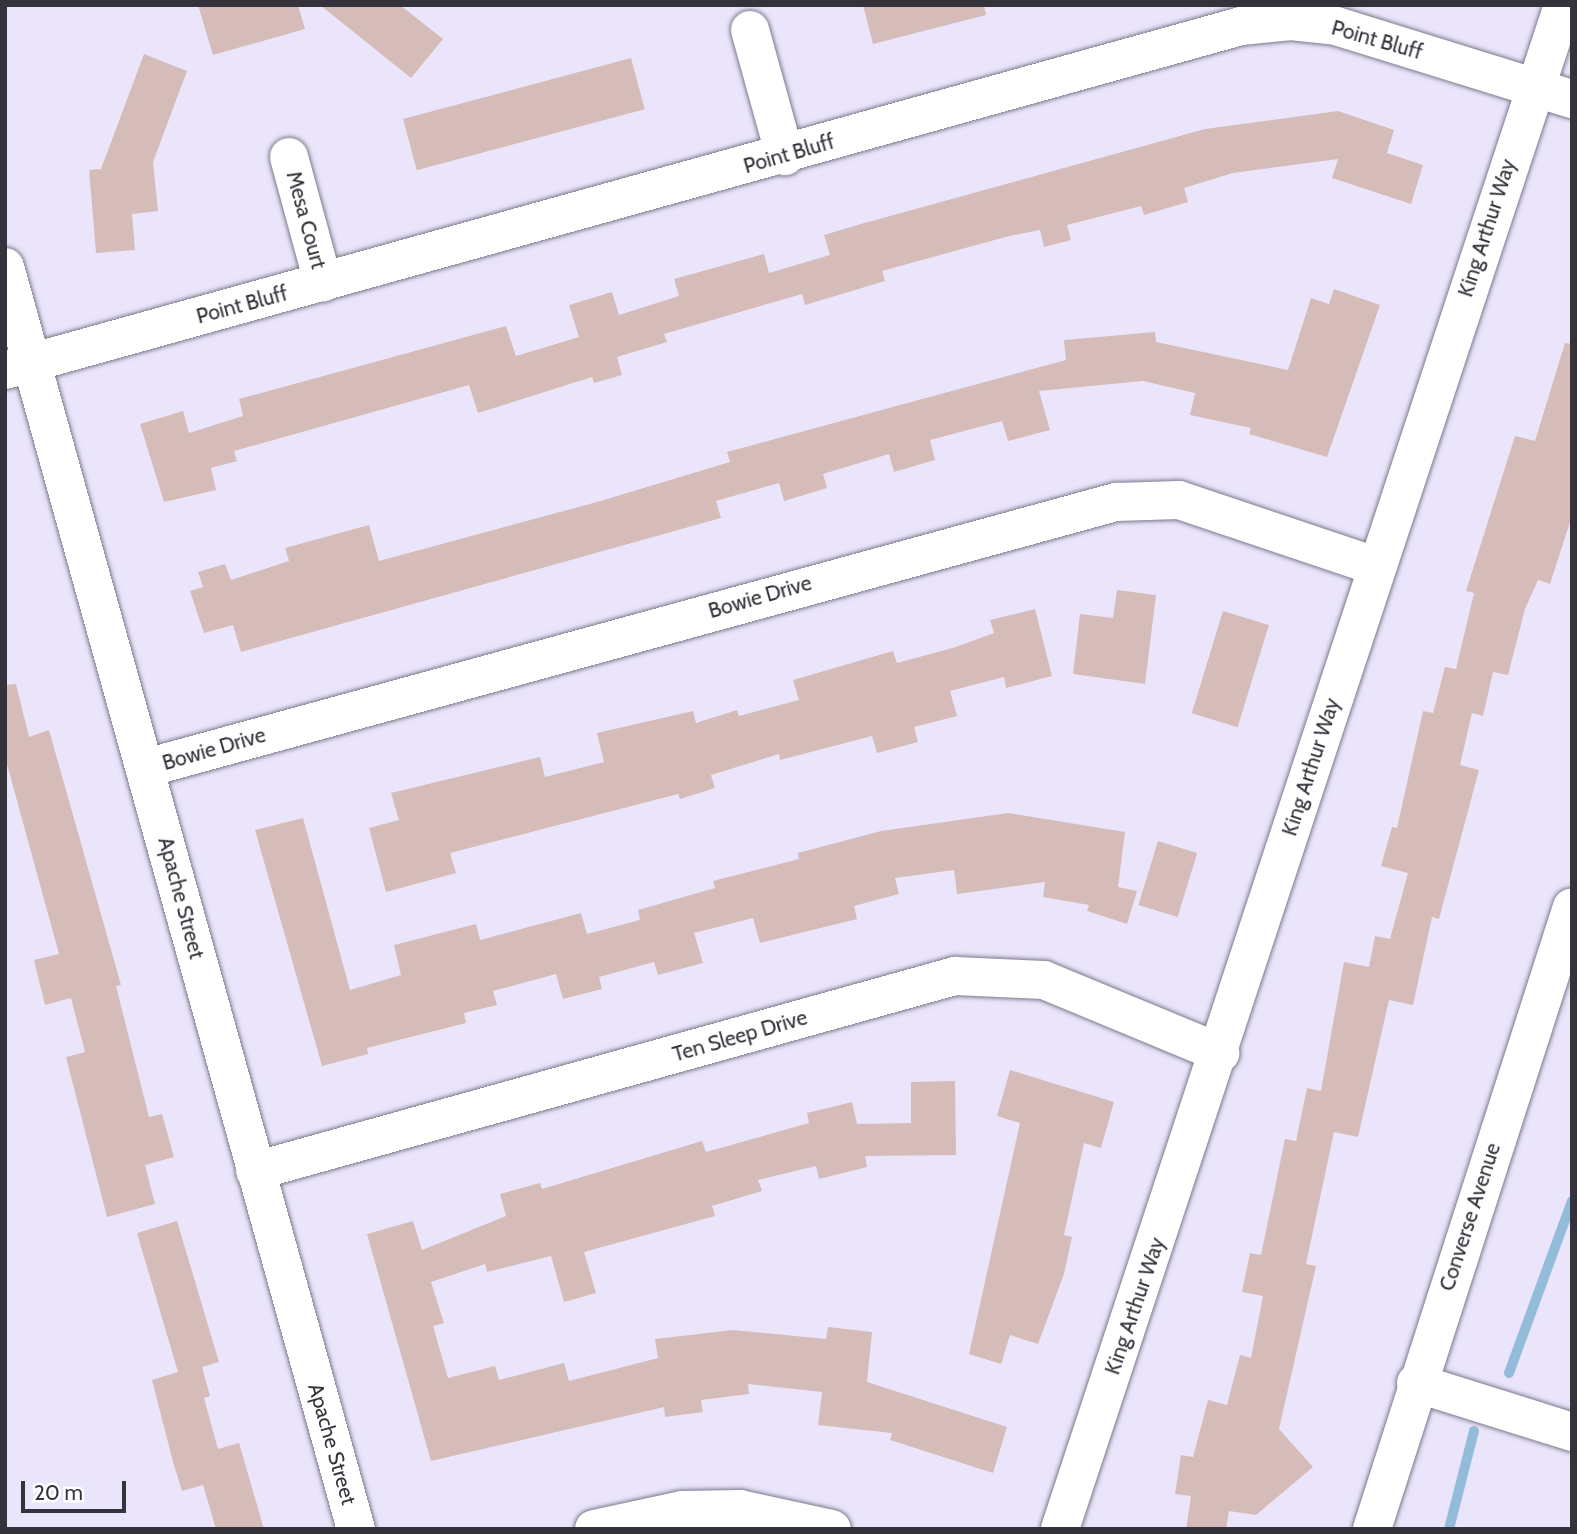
<!DOCTYPE html>
<style>
body{margin:0}
#map{position:relative;width:1577px;height:1534px;overflow:hidden;background:#ebe5fb;font-family:Cabin,sans-serif}
div>[style]{position:absolute}
[style*='--x']{left:calc(var(--x)*1px);top:calc(var(--y)*1px);width:calc(var(--w)*1px);rotate:calc(var(--a)*1deg)}
.stream>*{height:10px;margin:-5px;padding:0 5px;transform-origin:5px;border-radius:5px;background:#93bbda}
.building>*{inset:0;background:#d6bcb9;transform-origin:0 0}
.roads{filter:drop-shadow(0 0 2px #7e798c) drop-shadow(0 0 2px #7e798c)}
.street>*{height:38px;margin:-19px;padding:0 19px;transform-origin:19px;border-radius:19px;background:#fff}
.secondary>*{height:38px;margin:-19px;padding:0 19px;transform-origin:19px;border-radius:19px;background:#fff}
span{translate:-50% -50%;white-space:nowrap;text-align:center;line-height:1.15;-webkit-text-stroke:7px #fff;paint-order:stroke}
.street-label{font-size:21px;color:#34323a}
.frame{position:absolute;inset:0;border:7px solid #34323a;pointer-events:none}
.scale{position:absolute;left:21px;top:1481px;width:105px;height:32px;box-sizing:border-box;border:4px solid #34323a;border-top:0;padding-left:9px;font-size:21px;line-height:24px;white-space:nowrap;color:#34323a;-webkit-text-stroke:5px #fff;paint-order:stroke}
</style>
<div id="map">
<div class="stream">
<i style="--x:1509;--y:1373;--w:183;--a:-69.9"></i>
<i style="--x:1449;--y:1529;--w:101;--a:-75.7"></i>
</div>
<div class="building">
<i style="clip-path:polygon(198px 5px,298px 5px,305px 29px,213px 55px)"></i>
<i style="clip-path:polygon(320px 5px,400px 5px,443px 39px,411px 78px)"></i>
<i style="clip-path:polygon(863px 5px,984px 5px,986px 15px,873px 44px)"></i>
<i style="clip-path:polygon(144px 54px,187px 71px,153px 162px,158px 211px,132px 214px,135px 250px,96px 253px,89px 170px,101px 169px)"></i>
<i style="left:631px;top:58px;width:53px;height:236px;rotate:75deg"></i>
<i style="clip-path:polygon(1338px 111px,1394px 130px,1387px 153px,1423px 165px,1411px 204px,1332px 178px,1338px 159px,1233px 173px,1184px 188px,1188px 202px,1144px 215px,1141px 206px,1067px 225px,1071px 240px,1044px 247px,1040px 230px,1009px 236px,882px 271px,885px 281px,805px 305px,802px 294px,664px 334px,667px 342px,617px 357px,622px 375px,594px 383px,592px 377px,478px 413px,469px 385px,234px 451px,237px 461px,211px 468px,216px 490px,164px 502px,140px 424px,183px 411px,189px 433px,243px 416px,239px 399px,506px 326px,516px 356px,579px 337px,569px 305px,612px 292px,619px 315px,679px 296px,674px 279px,764px 254px,769px 273px,830px 255px,824px 235px,861px 224px,1205px 129px)"></i>
<i style="clip-path:polygon(1334px 289px,1380px 305px,1327px 457px,1249px 434px,1251px 428px,1190px 415px,1195px 393px,1143px 381px,1039px 391px,1050px 430px,1008px 441px,1002px 421px,930px 440px,935px 460px,894px 472px,889px 454px,823px 474px,827px 488px,784px 501px,779px 483px,716px 501px,721px 518px,241px 652px,233px 625px,204px 633px,190px 591px,203px 587px,198px 572px,225px 564px,231px 580px,289px 561px,285px 548px,369px 525px,379px 561px,597px 502px,730px 462px,727px 452px,1066px 360px,1064px 340px,1155px 332px,1156px 342px,1288px 370px,1311px 298px,1329px 304px)"></i>
<i style="clip-path:polygon(1565px 343px,1572px 344px,1572px 516px,1550px 584px,1538px 580px,1525px 609px,1508px 675px,1493px 672px,1483px 716px,1472px 713px,1460px 765px,1479px 770px,1439px 919px,1432px 917px,1413px 1005px,1389px 1000px,1358px 1137px,1334px 1132px,1306px 1264px,1316px 1266px,1279px 1429px,1313px 1467px,1256px 1515px,1229px 1511px,1226px 1529px,1186px 1529px,1191px 1496px,1175px 1494px,1181px 1455px,1193px 1457px,1208px 1400px,1227px 1405px,1240px 1355px,1251px 1358px,1263px 1296px,1242px 1292px,1250px 1253px,1261px 1255px,1285px 1139px,1296px 1141px,1307px 1088px,1321px 1091px,1344px 962px,1369px 967px,1375px 936px,1390px 939px,1408px 873px,1381px 866px,1392px 827px,1397px 828px,1423px 711px,1433px 713px,1445px 667px,1456px 669px,1474px 593px,1466px 591px,1515px 436px,1535px 441px)"></i>
<i style="clip-path:polygon(1117px 590px,1156px 595px,1145px 684px,1073px 674px,1080px 614px,1113px 618px)"></i>
<i style="clip-path:polygon(1035px 609px,1052px 676px,1006px 688px,1004px 677px,950px 691px,957px 716px,914px 727px,918px 742px,877px 753px,872px 736px,780px 760px,779px 754px,711px 775px,715px 788px,680px 799px,678px 794px,450px 853px,456px 873px,386px 892px,369px 828px,399px 820px,391px 793px,540px 757px,545px 777px,604px 762px,597px 733px,693px 711px,696px 723px,737px 710px,739px 716px,799px 700px,793px 680px,893px 651px,897px 663px,956px 647px,994px 633px,990px 620px)"></i>
<i style="left:1223px;top:611px;width:48px;height:107px;rotate:17deg"></i>
<i style="clip-path:polygon(16px 684px,29px 737px,49px 730px,121px 985px,116px 986px,149px 1117px,162px 1114px,174px 1157px,145px 1165px,155px 1204px,107px 1217px,66px 1057px,85px 1052px,71px 998px,45px 1005px,34px 960px,59px 954px,5px 757px,5px 685px)"></i>
<i style="clip-path:polygon(1008px 813px,1125px 832px,1118px 887px,1137px 891px,1127px 924px,1087px 911px,1089px 905px,1043px 897px,1045px 882px,957px 894px,954px 870px,895px 878px,899px 894px,854px 906px,857px 919px,760px 943px,753px 918px,694px 933px,703px 963px,658px 975px,654px 962px,599px 977px,602px 989px,563px 999px,556px 974px,493px 991px,497px 1005px,464px 1013px,466px 1023px,367px 1048px,368px 1054px,322px 1066px,255px 830px,303px 818px,350px 990px,401px 975px,394px 945px,476px 924px,480px 940px,581px 913px,587px 934px,640px 920px,638px 910px,715px 888px,713px 881px,799px 859px,798px 853px,881px 831px)"></i>
<i style="left:1158px;top:841px;width:41px;height:67px;rotate:17deg"></i>
<i style="clip-path:polygon(1010px 1070px,1114px 1102px,1101px 1148px,1084px 1143px,1064px 1235px,1072px 1237px,1064px 1274px,1038px 1344px,1010px 1335px,1001px 1364px,969px 1354px,1020px 1123px,997px 1116px)"></i>
<i style="clip-path:polygon(955px 1081px,956px 1155px,865px 1156px,867px 1167px,819px 1179px,816px 1166px,758px 1180px,762px 1191px,712px 1206px,715px 1216px,584px 1252px,596px 1293px,564px 1302px,551px 1256px,487px 1272px,485px 1264px,431px 1282px,444px 1323px,433px 1326px,448px 1378px,495px 1366px,499px 1380px,564px 1363px,569px 1381px,658px 1358px,655px 1339px,733px 1330px,826px 1339px,828px 1327px,872px 1332px,867px 1382px,1007px 1427px,993px 1473px,890px 1440px,892px 1433px,818px 1425px,822px 1392px,748px 1384px,749px 1394px,701px 1400px,703px 1412px,665px 1417px,664px 1407px,431px 1461px,367px 1234px,413px 1221px,422px 1250px,506px 1216px,500px 1194px,540px 1183px,542px 1189px,702px 1141px,706px 1152px,809px 1123px,807px 1113px,852px 1102px,857px 1124px,911px 1123px,911px 1082px)"></i>
<i style="clip-path:polygon(177px 1221px,219px 1362px,202px 1367px,210px 1396px,204px 1398px,218px 1449px,239px 1443px,264px 1529px,216px 1529px,203px 1485px,182px 1491px,173px 1462px,152px 1380px,178px 1372px,137px 1233px)"></i>
</div>
<div class="roads">
<div class="street">
<i style="--x:750;--y:30;--w:131;--a:74.5"></i>
<i style="--x:289;--y:157;--w:130;--a:74.8"></i>
<i style="--x:5;--y:267;--w:1310;--a:74.46"></i>
<i style="--x:146;--y:768;--w:1006;--a:-15.34"></i>
<i style="--x:1116;--y:502;--w:63;--a:-1.8"></i>
<i style="--x:1179;--y:500;--w:207;--a:18.6"></i>
<i style="--x:255;--y:1171;--w:727;--a:-15.57"></i>
<i style="--x:955;--y:976;--w:89;--a:2.6"></i>
<i style="--x:1044;--y:980;--w:191;--a:22.5"></i>
<i style="--x:1416;--y:1383;--w:164;--a:17.4"></i>
<i style="--x:594;--y:1529;--w:91;--a:-12.1"></i>
<i style="--x:683;--y:1510;--w:57;--a:-1"></i>
<i style="--x:740;--y:1509;--w:94;--a:12.3"></i>
<i style="--x:1060;--y:1529;--w:1605;--a:-71.73"></i>
</div>
<div class="secondary">
<i style="--x:5;--y:370;--w:1283;--a:-15.55"></i>
<i style="--x:1241;--y:26;--w:50;--a:-5.7"></i>
<i style="--x:1291;--y:21;--w:45;--a:6.3"></i>
<i style="--x:1336;--y:26;--w:247;--a:17.2"></i>
<i style="--x:1372;--y:1529;--w:653;--a:-72.18"></i>
</div>
</div>
<div class="street-label">
<span style="left:1377px;top:40px;rotate:16deg">Point Bluff</span>
<span style="left:789px;top:154px;rotate:-16deg">Point Bluff</span>
<span style="left:306px;top:220px;rotate:75deg">Mesa Court</span>
<span style="left:1487px;top:228px;rotate:-72deg">King Arthur Way</span>
<span style="left:242px;top:305px;rotate:-15deg">Point Bluff</span>
<span style="left:760px;top:597px;rotate:-16deg">Bowie Drive</span>
<span style="left:214px;top:749px;rotate:-16deg">Bowie Drive</span>
<span style="left:1311px;top:767px;rotate:-72deg">King Arthur Way</span>
<span style="left:181px;top:898px;rotate:75deg">Apache Street</span>
<span style="left:740px;top:1036px;rotate:-16deg">Ten Sleep Drive</span>
<span style="left:1470px;top:1217px;rotate:-72deg">Converse Avenue</span>
<span style="left:1135px;top:1306px;rotate:-71deg">King Arthur Way</span>
<span style="left:332px;top:1444px;rotate:74deg">Apache Street</span>
</div>
<div class="frame"></div>
<div class="scale">20 m</div>
</div>
